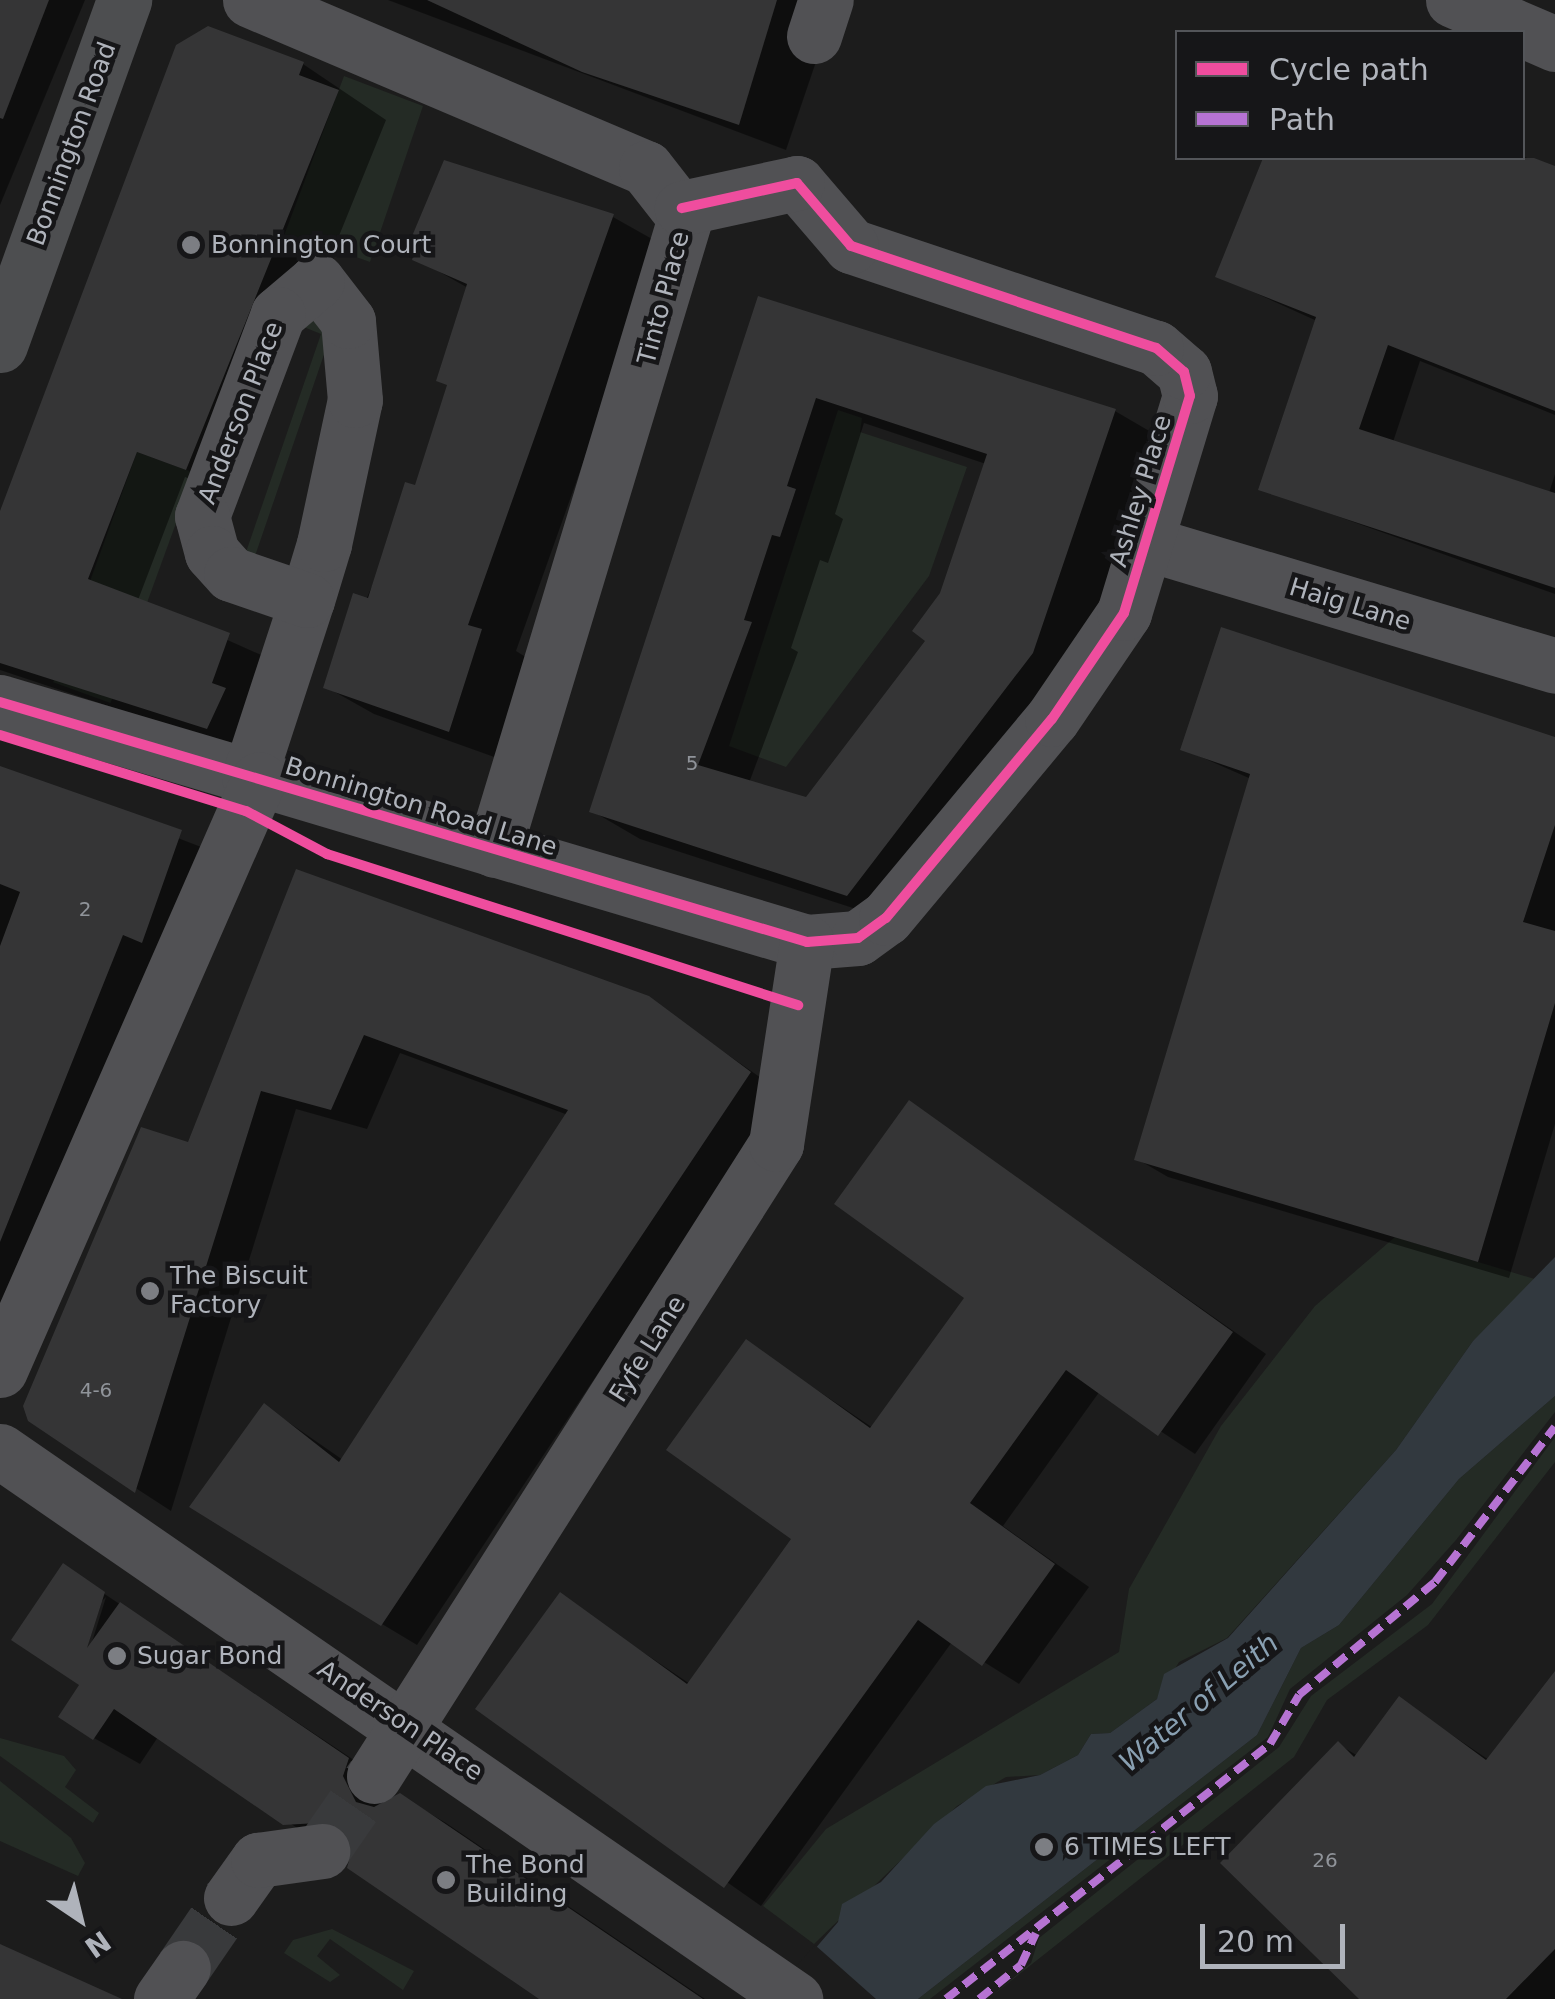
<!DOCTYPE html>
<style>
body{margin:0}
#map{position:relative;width:1555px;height:1999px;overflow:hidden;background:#1c1c1c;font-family:"DejaVu Sans",sans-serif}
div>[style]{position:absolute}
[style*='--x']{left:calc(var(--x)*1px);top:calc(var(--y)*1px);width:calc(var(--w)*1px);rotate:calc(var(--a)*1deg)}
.green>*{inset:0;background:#242b25;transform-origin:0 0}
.water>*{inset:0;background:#32393f}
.pier>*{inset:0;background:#1c1c1c}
.shadow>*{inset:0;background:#0007}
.building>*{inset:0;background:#353536}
.minor-tunnel>*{height:55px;margin-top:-27.5px;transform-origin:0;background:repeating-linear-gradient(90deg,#393a3c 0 55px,transparent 0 83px)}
.minor>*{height:55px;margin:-27.5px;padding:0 27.5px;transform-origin:27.5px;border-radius:27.5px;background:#515154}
.major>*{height:55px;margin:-27.5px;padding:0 27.5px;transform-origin:27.5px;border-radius:27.5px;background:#4d4e50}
.quiet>*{height:8px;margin-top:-4px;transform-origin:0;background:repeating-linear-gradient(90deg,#b673d3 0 15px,transparent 0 23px)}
.cycleway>*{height:10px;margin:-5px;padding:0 5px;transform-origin:5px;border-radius:5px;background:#ef4d9e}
.dots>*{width:28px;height:28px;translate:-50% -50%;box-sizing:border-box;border:5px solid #161618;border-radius:50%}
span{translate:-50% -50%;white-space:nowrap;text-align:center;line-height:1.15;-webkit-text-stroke:9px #161618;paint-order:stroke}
.number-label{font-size:20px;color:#90949a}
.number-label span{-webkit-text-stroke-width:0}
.street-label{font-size:25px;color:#afb3bb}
.poi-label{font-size:25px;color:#afb3bb}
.left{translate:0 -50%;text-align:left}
.water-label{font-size:28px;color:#89a0b2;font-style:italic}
.legend{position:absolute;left:1175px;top:30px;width:350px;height:130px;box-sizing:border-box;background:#161618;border:2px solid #535559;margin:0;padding:12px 18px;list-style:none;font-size:30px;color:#afb3bb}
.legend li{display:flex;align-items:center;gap:20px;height:50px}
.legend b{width:50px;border:2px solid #535559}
.north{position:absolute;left:30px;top:1869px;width:100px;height:100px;-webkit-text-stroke:8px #161618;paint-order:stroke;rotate:145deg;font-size:28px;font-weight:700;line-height:40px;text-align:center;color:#afb3bb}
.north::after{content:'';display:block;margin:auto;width:35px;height:45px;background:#afb3bb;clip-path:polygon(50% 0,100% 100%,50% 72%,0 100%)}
.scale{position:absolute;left:1200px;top:1924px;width:145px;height:45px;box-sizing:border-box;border:5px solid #afb3bb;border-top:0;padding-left:12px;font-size:30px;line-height:35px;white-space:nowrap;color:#afb3bb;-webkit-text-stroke:8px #161618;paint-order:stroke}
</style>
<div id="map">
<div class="green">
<i style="clip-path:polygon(344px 76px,423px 106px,370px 262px,325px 246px,276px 257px)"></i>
<i style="clip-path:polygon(308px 311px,330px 337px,254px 559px,245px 555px,321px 334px,294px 323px)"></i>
<i style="clip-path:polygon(838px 410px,862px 418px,860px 432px,967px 467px,929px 576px,786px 767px,729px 746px)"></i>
<i style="left:137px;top:452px;width:61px;height:245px;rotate:20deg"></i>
<i style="clip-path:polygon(1395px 1237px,1538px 1280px,1473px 1341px,1396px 1450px,1227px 1638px,1179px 1662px,1157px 1699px,1110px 1733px,1091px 1734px,1078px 1755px,1040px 1775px,1006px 1777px,957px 1806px,814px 1944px,763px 1906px,826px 1829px,1119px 1652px,1129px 1589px,1221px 1426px,1315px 1306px)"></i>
<i style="clip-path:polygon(1555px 1396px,1555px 1412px,1456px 1540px,1407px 1595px,1290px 1689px,1268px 1737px,930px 1999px,918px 1999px,1257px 1735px,1301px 1648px,1339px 1625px,1459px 1479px)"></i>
<i style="clip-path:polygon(1555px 1437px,1555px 1462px,1428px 1625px,1327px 1700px,1294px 1757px,988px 1999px,1031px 1963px,1039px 1938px,1279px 1747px,1311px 1696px,1432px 1604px)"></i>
<i style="clip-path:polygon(0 1738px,64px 1756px,76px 1770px,65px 1787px,99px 1813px,93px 1823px,0 1756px)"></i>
<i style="clip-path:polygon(0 1781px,71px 1838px,85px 1863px,78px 1876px,0 1841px)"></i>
<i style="clip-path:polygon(332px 1929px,414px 1971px,403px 1990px,330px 1939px,317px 1956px,340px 1975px,330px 1982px,284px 1953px,293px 1940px)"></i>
</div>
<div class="water">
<i style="clip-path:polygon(1555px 1257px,1555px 1396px,1459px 1479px,1339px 1625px,1301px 1648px,1257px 1735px,918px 1999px,772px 1999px,838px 1922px,842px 1904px,881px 1882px,934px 1824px,986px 1786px,1040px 1775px,1078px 1755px,1091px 1734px,1110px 1733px,1157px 1699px,1164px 1674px,1228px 1638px,1396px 1450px,1473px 1341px)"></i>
</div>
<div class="pier">
<i style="clip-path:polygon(815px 1945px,876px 1999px,767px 1999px)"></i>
</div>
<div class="shadow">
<i style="clip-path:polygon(0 0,85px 0,0 205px)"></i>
<i style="clip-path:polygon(388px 0,837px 0,786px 150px)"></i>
<i style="clip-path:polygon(303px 64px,386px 120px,234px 495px,185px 477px,138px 600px,277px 662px,256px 755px,0 670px,0 518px)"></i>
<i style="clip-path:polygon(1522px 156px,1555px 169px,1555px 415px,1420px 361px,1393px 442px,1549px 493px,1555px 474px,1555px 594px,1261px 489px,1317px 321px,1218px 276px,1265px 158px)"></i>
<i style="clip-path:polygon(613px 217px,661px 244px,516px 651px,529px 659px,497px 758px,374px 714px,326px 687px,417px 488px,450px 386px,468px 288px,415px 258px)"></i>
<i style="clip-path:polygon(evenodd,760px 299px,1115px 411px,1163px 439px,1081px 680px,896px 922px,640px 839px,592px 811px,760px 299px,864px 423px,986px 464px,928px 640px,807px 800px,749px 783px,798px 652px,791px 648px,820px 560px,828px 563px,843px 519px,835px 514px,864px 423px)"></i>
<i style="clip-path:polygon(1555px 740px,1555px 1124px,1509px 1278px,1168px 1177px,1137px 1159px,1251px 779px,1183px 749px)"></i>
<i style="clip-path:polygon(0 769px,214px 852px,0 1337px)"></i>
<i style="clip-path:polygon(297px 872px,648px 999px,784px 1094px,417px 1645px,382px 1624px,265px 1406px,343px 1460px,568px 1115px,400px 1053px,367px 1129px,296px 1109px,171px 1511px,31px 1420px,190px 1145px)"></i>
<i style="clip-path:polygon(910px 1103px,1266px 1354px,1195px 1454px,1100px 1391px,1003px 1526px,1089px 1587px,1019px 1684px,952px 1642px,761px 1906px,479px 1708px,560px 1596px,690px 1684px,794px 1539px,746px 1342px,873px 1428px,968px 1298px)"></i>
<i style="clip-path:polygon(evenodd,64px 1567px,393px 1786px,388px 1802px,400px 1796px,446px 1823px,705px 1999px,543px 1999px,354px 1849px,331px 1850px,158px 1737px,140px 1764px,94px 1738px,64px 1567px,106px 1597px,86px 1661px,81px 1659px,98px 1605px,106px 1597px)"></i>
<i style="clip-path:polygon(1555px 1675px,1555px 1999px,1363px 1999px,1338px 1744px,1358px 1756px,1400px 1700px,1489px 1760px)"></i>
</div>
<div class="building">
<i style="clip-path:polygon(0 0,49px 0,3px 119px,0 118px)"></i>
<i style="clip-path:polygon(427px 0,777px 0,739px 125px,582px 72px)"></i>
<i style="clip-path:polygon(208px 26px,304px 62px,299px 75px,339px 90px,186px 470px,137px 452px,88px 579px,230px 633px,212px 683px,226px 688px,207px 729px,0 663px,0 511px,176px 45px)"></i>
<i style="clip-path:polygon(1263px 158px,1534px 158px,1555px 166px,1555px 411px,1388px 345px,1359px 429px,1555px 493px,1555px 588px,1258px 490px,1316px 317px,1215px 277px)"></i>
<i style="clip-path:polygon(444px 160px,614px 214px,468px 625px,482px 629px,449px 732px,323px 688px,353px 593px,368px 598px,405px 482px,415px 485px,447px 385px,436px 381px,467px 284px,412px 260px,417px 243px,410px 241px)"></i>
<i style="clip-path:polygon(evenodd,758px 296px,1116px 409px,1033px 653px,847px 896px,589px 812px,758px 296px,816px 398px,987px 454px,940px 593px,912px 631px,925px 641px,806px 797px,698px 765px,752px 622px,744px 620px,772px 535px,780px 537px,796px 489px,787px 486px,816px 398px)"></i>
<i style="clip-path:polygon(1221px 627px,1555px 737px,1555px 825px,1523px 922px,1555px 931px,1555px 1003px,1478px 1262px,1134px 1160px,1250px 774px,1180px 750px)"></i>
<i style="clip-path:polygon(0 766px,182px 830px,142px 943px,123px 935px,0 1242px,0 946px,20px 892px,0 884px)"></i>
<i style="clip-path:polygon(296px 869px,649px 996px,751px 1072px,381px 1626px,189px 1507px,264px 1403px,339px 1462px,568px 1110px,364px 1035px,331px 1110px,261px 1091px,135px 1493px,28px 1421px,23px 1406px,141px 1127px,188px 1142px)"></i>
<i style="clip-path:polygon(909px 1100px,1233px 1332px,1158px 1436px,1066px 1370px,970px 1503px,1055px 1564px,982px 1666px,918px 1620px,724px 1888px,475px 1709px,560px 1592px,687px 1684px,791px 1539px,666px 1450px,746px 1339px,870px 1428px,964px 1298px,834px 1204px)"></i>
<i style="clip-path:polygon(63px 1563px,105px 1592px,87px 1648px,120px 1602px,349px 1758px,343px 1776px,356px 1802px,374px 1807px,400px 1793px,703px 1999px,539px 1999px,347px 1868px,353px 1846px,335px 1822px,283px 1825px,114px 1709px,93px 1740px,58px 1717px,79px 1685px,11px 1640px)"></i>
<i style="clip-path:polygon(1555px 1671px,1555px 1949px,1506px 1999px,1359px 1999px,1220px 1863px,1338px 1741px,1354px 1757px,1399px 1696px,1486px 1760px)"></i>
<i style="clip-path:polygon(0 1944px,122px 1999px,0 1999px)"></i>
</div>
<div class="minor-tunnel">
<i style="--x:322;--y:1851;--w:91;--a:-55.3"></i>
<i style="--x:183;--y:1968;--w:85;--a:-55.6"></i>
</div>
<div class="minor">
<i style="--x:250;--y:0;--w:430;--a:23"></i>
<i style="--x:646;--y:168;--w:63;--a:52"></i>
<i style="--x:685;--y:218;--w:660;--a:106.82"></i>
<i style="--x:1453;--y:0;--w:111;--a:23.3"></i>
<i style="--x:814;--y:36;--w:38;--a:-72"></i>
<i style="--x:1146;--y:543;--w:427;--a:16.7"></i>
<i style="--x:0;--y:702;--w:842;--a:16.56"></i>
<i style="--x:807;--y:942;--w:51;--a:-4.5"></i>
<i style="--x:858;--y:938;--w:34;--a:-36"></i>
<i style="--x:886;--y:918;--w:259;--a:-50.2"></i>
<i style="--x:1052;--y:719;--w:128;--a:-55.8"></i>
<i style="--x:1124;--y:613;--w:227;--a:-73.1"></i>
<i style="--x:1190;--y:396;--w:25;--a:-104"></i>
<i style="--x:1184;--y:372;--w:37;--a:-139"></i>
<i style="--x:1156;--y:348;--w:322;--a:-161.5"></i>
<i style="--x:851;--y:246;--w:83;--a:-130.6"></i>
<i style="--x:797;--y:183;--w:118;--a:167.7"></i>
<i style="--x:249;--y:777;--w:186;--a:-71.9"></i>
<i style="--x:307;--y:600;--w:59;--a:-73.1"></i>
<i style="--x:324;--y:544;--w:147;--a:-77.9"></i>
<i style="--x:355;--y:400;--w:79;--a:-95.1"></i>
<i style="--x:348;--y:321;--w:51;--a:-127.8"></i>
<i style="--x:317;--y:281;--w:51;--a:139.8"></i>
<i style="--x:278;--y:314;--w:216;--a:110.6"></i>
<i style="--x:202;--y:516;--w:38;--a:75"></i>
<i style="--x:212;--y:553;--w:28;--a:48"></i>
<i style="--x:231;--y:574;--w:80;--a:18.9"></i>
<i style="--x:0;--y:1370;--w:645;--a:-66.34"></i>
<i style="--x:0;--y:1451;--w:966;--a:34.58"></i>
<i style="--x:374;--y:1776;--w:749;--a:-57.54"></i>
<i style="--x:776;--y:1144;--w:204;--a:-81.3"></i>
<i style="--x:231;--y:1898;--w:47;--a:-54.6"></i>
<i style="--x:258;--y:1860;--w:65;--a:-8"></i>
<i style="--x:161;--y:1999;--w:38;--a:-55"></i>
</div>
<div class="major">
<i style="--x:0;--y:345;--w:367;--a:-70.2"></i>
</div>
<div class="quiet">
<i style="--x:946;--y:1999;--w:412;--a:-38.2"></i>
<i style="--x:1270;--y:1744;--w:57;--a:-59.4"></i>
<i style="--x:1299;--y:1695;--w:177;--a:-39.7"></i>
<i style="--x:1435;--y:1582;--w:196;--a:-52.3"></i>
<i style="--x:979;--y:1999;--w:54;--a:-39"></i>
<i style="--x:1021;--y:1965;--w:35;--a:-65"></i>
</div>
<div class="cycleway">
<i style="--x:0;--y:702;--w:842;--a:16.56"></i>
<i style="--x:807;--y:942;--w:51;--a:-4.5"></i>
<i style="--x:858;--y:938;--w:34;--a:-36"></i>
<i style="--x:886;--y:918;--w:259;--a:-50.2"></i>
<i style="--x:1052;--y:719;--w:128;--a:-55.8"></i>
<i style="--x:1124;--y:613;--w:227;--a:-73.1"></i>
<i style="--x:1190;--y:396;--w:25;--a:-104"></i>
<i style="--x:1184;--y:372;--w:37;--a:-139"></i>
<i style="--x:1156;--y:348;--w:322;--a:-161.5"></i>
<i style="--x:851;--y:246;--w:83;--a:-130.6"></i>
<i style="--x:797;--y:183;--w:118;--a:167.7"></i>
<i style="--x:0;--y:735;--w:257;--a:17.2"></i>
<i style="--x:246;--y:811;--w:92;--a:28"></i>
<i style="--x:327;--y:854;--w:495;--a:17.8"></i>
</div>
<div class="dots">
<i style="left:191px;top:245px;background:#7c7e83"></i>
<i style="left:150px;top:1291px;background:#7c7e83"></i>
<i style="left:117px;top:1656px;background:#7c7e83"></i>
<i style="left:1044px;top:1847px;background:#7c7e83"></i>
<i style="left:446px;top:1880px;background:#7c7e83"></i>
</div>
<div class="number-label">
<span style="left:692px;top:763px">5</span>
<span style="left:85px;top:909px">2</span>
<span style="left:96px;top:1390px">4-6</span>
<span style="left:1325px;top:1860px">26</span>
</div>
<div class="street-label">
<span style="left:72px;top:144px;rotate:-70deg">Bonnington Road</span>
<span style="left:664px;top:298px;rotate:-75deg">Tinto Place</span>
<span style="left:241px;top:413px;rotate:-69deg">Anderson Place</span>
<span style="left:1141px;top:491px;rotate:-73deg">Ashley Place</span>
<span style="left:1350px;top:605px;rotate:17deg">Haig Lane</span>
<span style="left:421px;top:807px;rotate:17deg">Bonnington Road Lane</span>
<span style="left:648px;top:1349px;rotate:-58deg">Fyfe Lane</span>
<span style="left:400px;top:1721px;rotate:34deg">Anderson Place</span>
</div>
<div class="poi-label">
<span class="left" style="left:211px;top:245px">Bonnington Court</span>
<span class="left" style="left:170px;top:1291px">The Biscuit<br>Factory</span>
<span class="left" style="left:137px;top:1656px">Sugar Bond</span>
<span class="left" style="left:1064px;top:1847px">6 TIMES LEFT</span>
<span class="left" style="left:466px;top:1880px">The Bond<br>Building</span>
</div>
<div class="water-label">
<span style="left:1199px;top:1703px;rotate:-40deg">Water of Leith</span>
</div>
<ul class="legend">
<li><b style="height:12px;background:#ef4d9e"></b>Cycle path</li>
<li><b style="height:12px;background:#b673d3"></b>Path</li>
</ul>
<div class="north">N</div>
<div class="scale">20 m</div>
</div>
